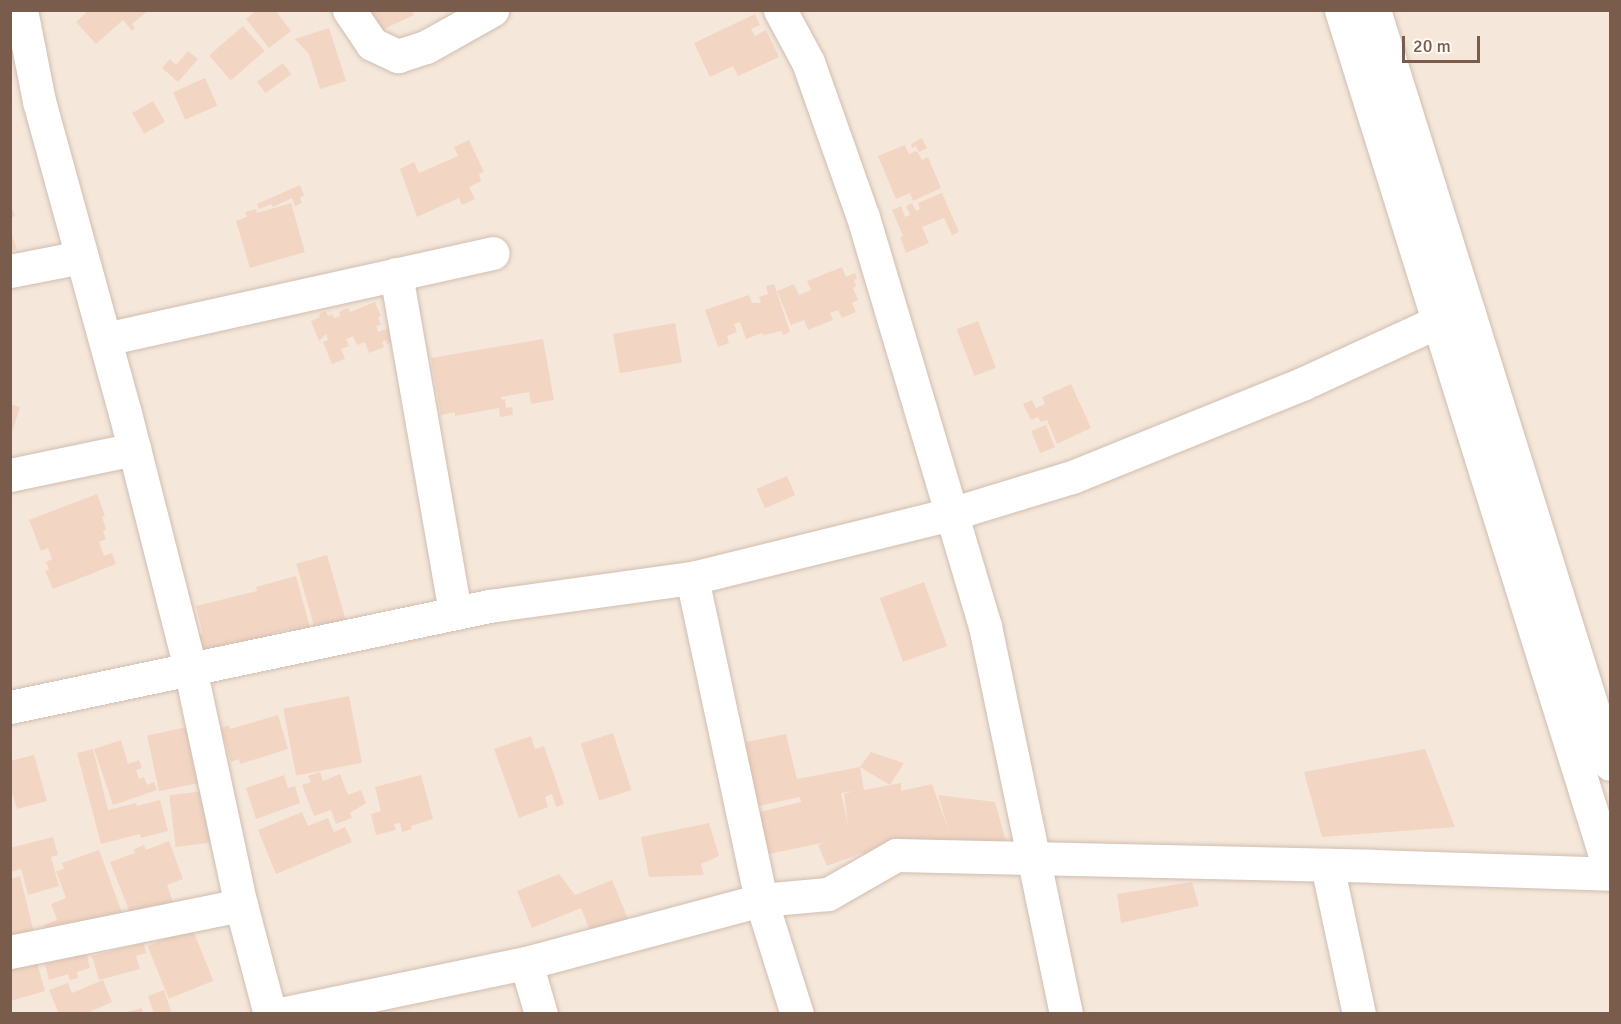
<!DOCTYPE html>
<style>
body{margin:0}
#map{position:relative;width:1621px;height:1024px;overflow:hidden;background:#fdf6ec;font-family:Signika,sans-serif}
div>[style]{position:absolute}
[style*='--x']{left:calc(var(--x)*1px);top:calc(var(--y)*1px);width:calc(var(--w)*1px);rotate:calc(var(--a)*1deg)}
.residential>*{inset:0;background:#f5e8da;transform-origin:0 0}
.building>*{inset:0;background:#f3d5c3;transform-origin:0 0}
.roads{filter:drop-shadow(0 0 2px #d1beb0) drop-shadow(0 0 2px #d1beb0)}
.minor>*{height:33px;margin:-16.5px;padding:0 16.5px;transform-origin:16.5px;border-radius:16.5px;background:#fff}
span{translate:-50% -50%;white-space:nowrap;text-align:center;line-height:1.15;-webkit-text-stroke:4.5px #fffaf3;paint-order:stroke}
.frame{position:absolute;inset:0;border:12px solid #7a5c4d;pointer-events:none}
.scale{position:absolute;left:1402px;top:36px;width:78px;height:27px;box-sizing:border-box;border:3px solid #7a5c4d;border-top:0;padding-left:8px;font-size:18px;line-height:21px;white-space:nowrap;color:#7a5c4d;-webkit-text-stroke:4px #fffaf3;paint-order:stroke}
</style>
<div id="map">
<div class="residential">
<i style="left:11px;top:11px;width:1599px;height:1002px"></i>
</div>
<div class="building">
<i style="clip-path:polygon(89px 10px,149px 10px,132px 24px,135px 28px,132px 31px,123px 20px,96px 44px,76px 22px)"></i>
<i style="clip-path:polygon(257px 10px,275px 10px,291px 31px,269px 48px,246px 19px)"></i>
<i style="clip-path:polygon(359px 10px,411px 10px,414px 15px,371px 35px)"></i>
<i style="clip-path:polygon(755px 14px,760px 25px,751px 29px,755px 36px,766px 30px,779px 57px,738px 76px,733px 66px,710px 77px,694px 43px)"></i>
<i style="left:243px;top:26px;width:33px;height:45px;rotate:49deg"></i>
<i style="clip-path:polygon(329px 28px,346px 81px,320px 89px,309px 54px,295px 39px)"></i>
<i style="clip-path:polygon(188px 51px,198px 59px,178px 82px,162px 68px,170px 59px,176px 65px)"></i>
<i style="left:283px;top:63px;width:14px;height:32px;rotate:54deg"></i>
<i style="left:205px;top:78px;width:30px;height:35px;rotate:66deg"></i>
<i style="left:153px;top:101px;width:24px;height:24px;rotate:60deg"></i>
<i style="clip-path:polygon(922px 138px,927px 148px,919px 152px,916px 146px,912px 148px,911px 144px)"></i>
<i style="clip-path:polygon(469px 140px,484px 172px,479px 174px,481px 181px,469px 187px,475px 199px,462px 205px,459px 198px,417px 217px,400px 169px,414px 162px,419px 173px,458px 156px,454px 147px)"></i>
<i style="clip-path:polygon(905px 145px,909px 154px,917px 151px,922px 160px,928px 157px,941px 188px,913px 201px,910px 193px,896px 199px,878px 156px)"></i>
<i style="clip-path:polygon(300px 185px,304px 195px,300px 198px,302px 203px,295px 206px,292px 198px,273px 207px,271px 204px,259px 209px,257px 204px)"></i>
<i style="clip-path:polygon(942px 193px,959px 232px,952px 235px,944px 218px,922px 227px,929px 243px,906px 253px,900px 237px,903px 236px,892px 210px,901px 206px,905px 217px,910px 215px,906px 206px,912px 203px,916px 211px,920px 209px,918px 203px)"></i>
<i style="clip-path:polygon(291px 203px,305px 252px,250px 268px,236px 221px,247px 217px,245px 212px,256px 209px,257px 213px)"></i>
<i style="clip-path:polygon(10px 204px,15px 216px,10px 218px)"></i>
<i style="clip-path:polygon(10px 230px,17px 249px,10px 251px)"></i>
<i style="clip-path:polygon(842px 267px,846px 277px,855px 273px,857px 279px,854px 280px,856px 286px,853px 288px,858px 300px,852px 303px,856px 312px,842px 318px,838px 310px,830px 313px,833px 320px,808px 330px,804px 320px,791px 325px,777px 291px,794px 284px,799px 295px,811px 290px,807px 281px)"></i>
<i style="clip-path:polygon(774px 284px,790px 332px,783px 335px,782px 331px,763px 335px,762px 333px,746px 339px,740px 322px,734px 324px,737px 332px,727px 336px,729px 343px,718px 347px,705px 310px,749px 295px,752px 303px,761px 303px,759px 297px,768px 294px,766px 286px)"></i>
<i style="clip-path:polygon(375px 302px,381px 316px,378px 317px,381px 325px,376px 326px,378px 332px,397px 325px,402px 339px,387px 344px,386px 340px,382px 342px,384px 347px,369px 353px,365px 342px,357px 345px,353px 336px,346px 339px,349px 346px,341px 349px,345px 359px,332px 364px,323px 342px,328px 340px,326px 334px,319px 341px,311px 321px,320px 317px,319px 314px,326px 311px,328px 316px,332px 314px,334px 318px,340px 316px,339px 312px,348px 308px,350px 312px)"></i>
<i style="left:978px;top:321px;width:50px;height:23px;rotate:69deg"></i>
<i style="left:675px;top:323px;width:40px;height:63px;rotate:80deg"></i>
<i style="clip-path:polygon(543px 339px,554px 400px,531px 404px,529px 392px,501px 397px,502px 400px,505px 399px,506px 408px,512px 407px,513px 415px,500px 417px,499px 408px,455px 416px,455px 412px,441px 415px,431px 358px)"></i>
<i style="clip-path:polygon(1071px 384px,1091px 428px,1057px 444px,1047px 420px,1041px 422px,1038px 417px,1031px 420px,1023px 404px,1032px 400px,1036px 408px,1045px 404px,1042px 397px)"></i>
<i style="clip-path:polygon(10px 404px,20px 407px,11px 435px,10px 435px)"></i>
<i style="left:1046px;top:425px;width:24px;height:16px;rotate:68deg"></i>
<i style="left:787px;top:476px;width:21px;height:33px;rotate:67deg"></i>
<i style="clip-path:polygon(97px 494px,105px 516px,102px 517px,106px 529px,103px 531px,106px 539px,99px 542px,104px 556px,112px 553px,116px 564px,53px 589px,45px 571px,49px 570px,46px 562px,52px 559px,48px 548px,41px 551px,29px 520px)"></i>
<i style="left:327px;top:555px;width:78px;height:32px;rotate:74deg"></i>
<i style="clip-path:polygon(296px 576px,312px 635px,293px 640px,290px 629px,271px 634px,273px 639px,204px 658px,198px 635px,203px 634px,196px 606px,257px 591px,256px 587px)"></i>
<i style="left:924px;top:582px;width:68px;height:47px;rotate:70deg"></i>
<i style="left:349px;top:696px;width:68px;height:67px;rotate:79deg"></i>
<i style="clip-path:polygon(278px 715px,288px 749px,240px 764px,239px 759px,231px 762px,221px 728px,229px 725px,230px 729px)"></i>
<i style="left:197px;top:725px;width:57px;height:51px;rotate:78deg"></i>
<i style="left:613px;top:733px;width:60px;height:34px;rotate:72deg"></i>
<i style="clip-path:polygon(evenodd,786px 734px,797px 779px,860px 767px,871px 752px,904px 763px,890px 785px,860px 767px,864px 790px,901px 783px,901px 791px,932px 784px,949px 832px,938px 795px,995px 802px,1007px 845px,889px 849px,859px 854px,827px 866px,818px 845px,826px 842px,764px 855px,752px 814px,801px 802px,800px 797px,759px 806px,741px 743px,786px 734px,854px 791px,844px 794px,848px 826px,841px 793px,854px 791px)"></i>
<i style="clip-path:polygon(531px 736px,535px 749px,544px 746px,564px 804px,556px 807px,552px 794px,545px 797px,548px 807px,519px 818px,494px 749px)"></i>
<i style="clip-path:polygon(121px 740px,128px 764px,139px 760px,142px 768px,136px 770px,139px 779px,144px 777px,147px 785px,154px 782px,157px 790px,113px 805px,94px 749px)"></i>
<i style="clip-path:polygon(93px 749px,108px 810px,136px 803px,137px 806px,160px 800px,168px 831px,141px 838px,140px 834px,101px 844px,77px 753px)"></i>
<i style="clip-path:polygon(1425px 749px,1455px 827px,1322px 837px,1304px 772px)"></i>
<i style="clip-path:polygon(34px 755px,47px 801px,17px 809px,10px 787px,10px 761px)"></i>
<i style="clip-path:polygon(320px 772px,323px 781px,340px 774px,348px 795px,361px 790px,366px 803px,350px 813px,352px 818px,336px 824px,331px 810px,314px 816px,302px 785px,311px 782px,308px 776px)"></i>
<i style="clip-path:polygon(284px 775px,288px 788px,295px 786px,300px 803px,256px 819px,246px 788px)"></i>
<i style="clip-path:polygon(421px 775px,433px 819px,411px 826px,412px 829px,402px 832px,400px 823px,394px 824px,396px 830px,376px 835px,371px 814px,381px 811px,375px 787px)"></i>
<i style="left:213px;top:790px;width:52px;height:44px;rotate:83deg"></i>
<i style="clip-path:polygon(302px 812px,308px 826px,328px 818px,334px 832px,345px 827px,352px 842px,276px 874px,258px 830px)"></i>
<i style="clip-path:polygon(709px 823px,719px 856px,701px 864px,704px 875px,649px 877px,641px 837px)"></i>
<i style="clip-path:polygon(53px 837px,58px 855px,51px 857px,59px 886px,28px 895px,21px 869px,10px 872px,10px 848px)"></i>
<i style="clip-path:polygon(169px 841px,183px 879px,167px 885px,173px 902px,132px 918px,110px 862px,135px 853px,134px 849px,144px 845px,146px 850px)"></i>
<i style="clip-path:polygon(99px 850px,124px 918px,52px 945px,44px 925px,57px 920px,51px 904px,66px 898px,56px 871px,64px 869px,62px 863px)"></i>
<i style="clip-path:polygon(559px 874px,575px 895px,612px 880px,629px 921px,592px 936px,581px 908px,532px 928px,517px 891px)"></i>
<i style="clip-path:polygon(20px 876px,35px 937px,10px 943px,10px 879px)"></i>
<i style="clip-path:polygon(1192px 882px,1199px 906px,1121px 923px,1117px 894px)"></i>
<i style="left:192px;top:928px;width:57px;height:48px;rotate:68deg"></i>
<i style="clip-path:polygon(144px 943px,146px 953px,136px 956px,140px 969px,99px 980px,92px 956px)"></i>
<i style="clip-path:polygon(86px 952px,90px 968px,77px 972px,78px 978px,70px 980px,68px 974px,49px 980px,45px 964px,64px 959px,63px 953px)"></i>
<i style="clip-path:polygon(35px 956px,45px 991px,10px 1001px,10px 964px)"></i>
<i style="clip-path:polygon(103px 980px,112px 1002px,85px 1014px,59px 1014px,49px 990px,68px 983px,72px 993px)"></i>
<i style="clip-path:polygon(164px 990px,172px 1014px,154px 1014px,148px 996px)"></i>
<i style="clip-path:polygon(142px 1008px,143px 1014px,124px 1014px,124px 1013px)"></i>
</div>
<div class="roads">
<div class="minor">
<i style="--x:21;--y:10;--w:93;--a:78.8"></i>
<i style="--x:39;--y:101;--w:324;--a:74.6"></i>
<i style="--x:125;--y:413;--w:263;--a:75.7"></i>
<i style="--x:190;--y:668;--w:242;--a:77.9"></i>
<i style="--x:241;--y:905;--w:113;--a:75.1"></i>
<i style="--x:349;--y:10;--w:41;--a:55.9"></i>
<i style="--x:372;--y:44;--w:29;--a:25"></i>
<i style="--x:398;--y:56;--w:29;--a:-18"></i>
<i style="--x:426;--y:47;--w:76;--a:-29.3"></i>
<i style="--x:780;--y:10;--w:59;--a:61.7"></i>
<i style="--x:808;--y:62;--w:164;--a:70.5"></i>
<i style="--x:863;--y:217;--w:427;--a:73.4"></i>
<i style="--x:985;--y:626;--w:396;--a:78.2"></i>
<i style="--x:1341;--y:10;--w:902;--a:72.65"></i>
<i style="--x:1374;--y:10;--w:790;--a:72.62"></i>
<i style="--x:10;--y:271;--w:73;--a:-11"></i>
<i style="--x:396;--y:274;--w:344;--a:80.1"></i>
<i style="--x:105;--y:339;--w:397;--a:-12.5"></i>
<i style="--x:10;--y:475;--w:127;--a:-11.8"></i>
<i style="--x:692;--y:578;--w:329;--a:77.9"></i>
<i style="--x:761;--y:900;--w:120;--a:72.5"></i>
<i style="--x:10;--y:707;--w:490;--a:-11.9"></i>
<i style="--x:489;--y:606;--w:205;--a:-7.9"></i>
<i style="--x:692;--y:578;--w:267;--a:-13.9"></i>
<i style="--x:951;--y:514;--w:127;--a:-17"></i>
<i style="--x:1072;--y:477;--w:248;--a:-22"></i>
<i style="--x:1302;--y:384;--w:151;--a:-24.7"></i>
<i style="--x:1439;--y:321;--w:31;--a:-17"></i>
<i style="--x:1327;--y:865;--w:152;--a:77.9"></i>
<i style="--x:10;--y:952;--w:236;--a:-11.5"></i>
<i style="--x:526;--y:963;--w:53;--a:73.6"></i>
<i style="--x:281;--y:1014;--w:250;--a:-11.8"></i>
<i style="--x:526;--y:963;--w:243;--a:-15"></i>
<i style="--x:761;--y:900;--w:67;--a:-5.1"></i>
<i style="--x:828;--y:894;--w:78;--a:-29.8"></i>
<i style="--x:896;--y:855;--w:478;--a:1.3"></i>
<i style="--x:1374;--y:866;--w:236;--a:1.9"></i>
</div>
</div>
<div class="frame"></div>
<div class="scale">20 m</div>
</div>
